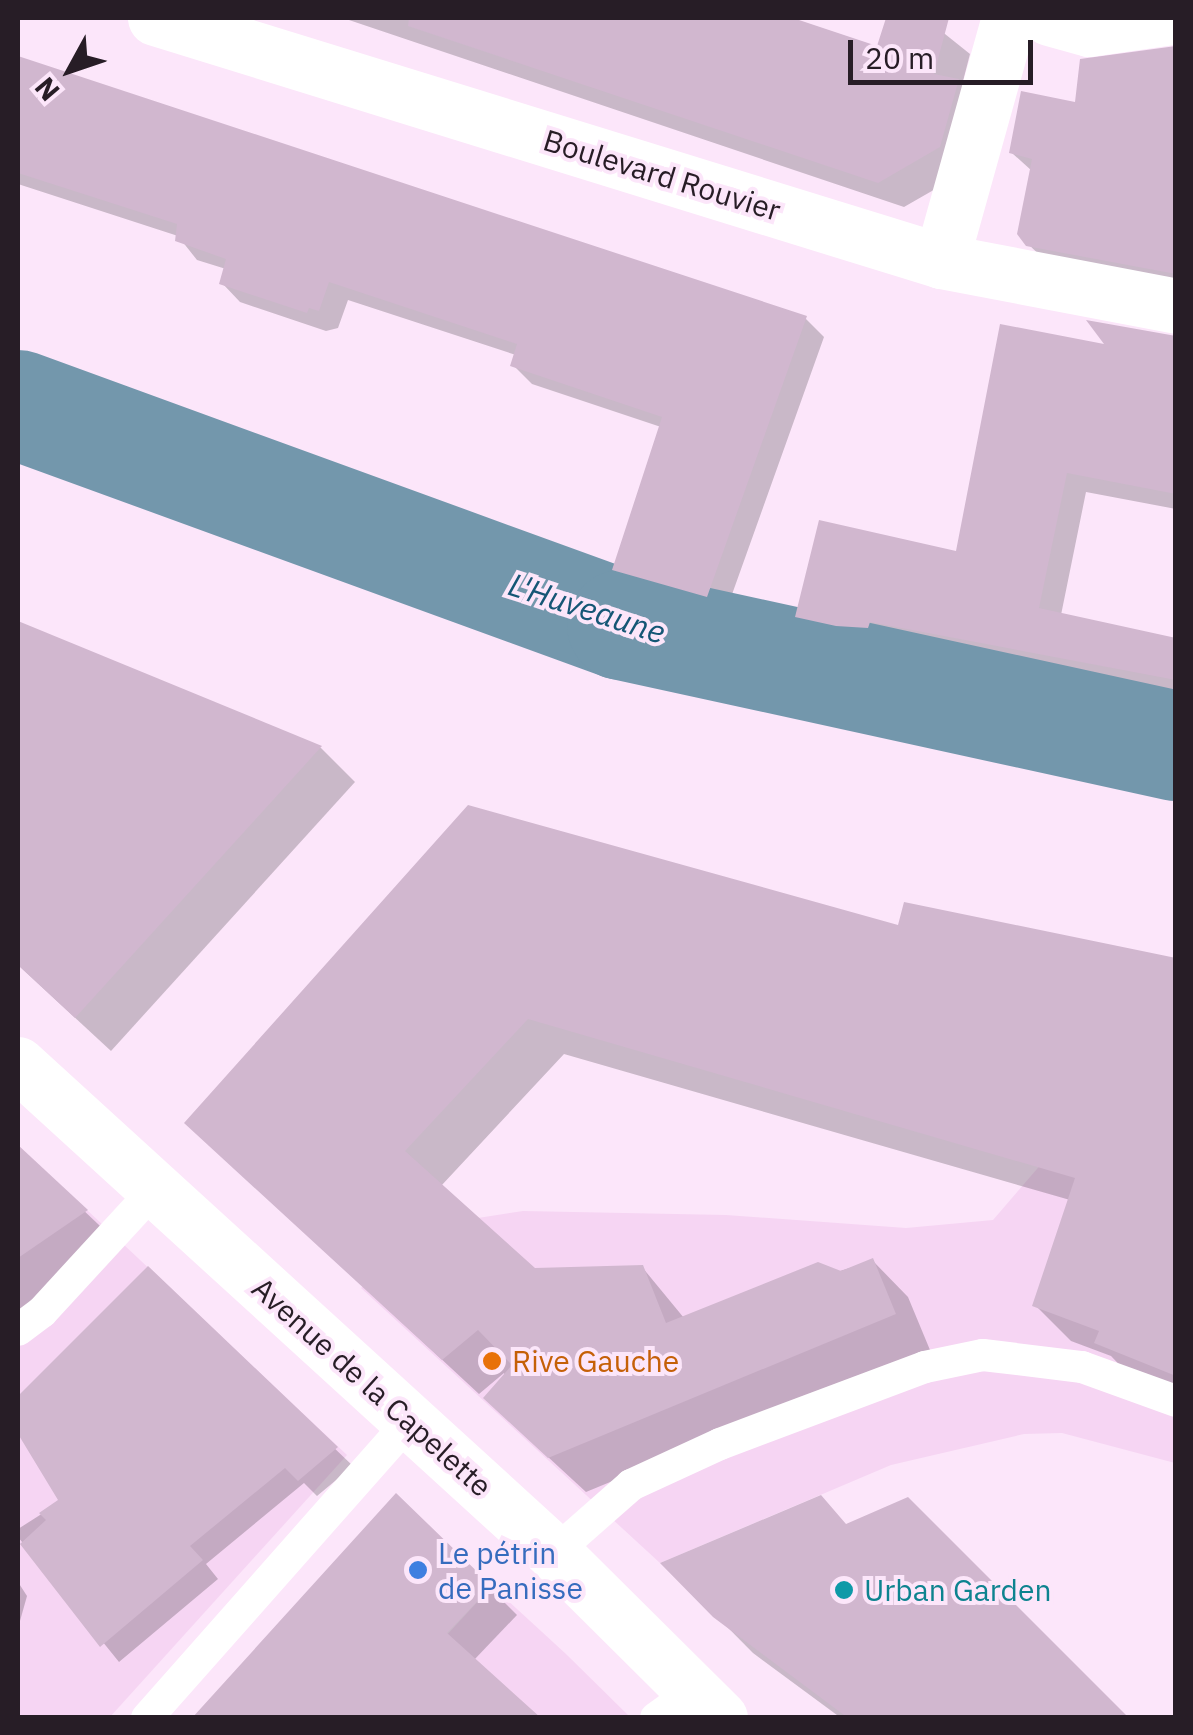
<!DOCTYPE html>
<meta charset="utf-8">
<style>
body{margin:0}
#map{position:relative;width:1193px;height:1735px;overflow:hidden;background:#fce6fa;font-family:"IBM Plex Sans",sans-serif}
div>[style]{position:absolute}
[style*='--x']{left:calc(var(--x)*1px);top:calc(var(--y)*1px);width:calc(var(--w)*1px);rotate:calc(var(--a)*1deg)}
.built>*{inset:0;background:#f6d5f3}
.shadow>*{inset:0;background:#0003}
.river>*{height:110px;margin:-55px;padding:0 55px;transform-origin:55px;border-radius:55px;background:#7397ac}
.building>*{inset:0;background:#d1b7cf}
.lane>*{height:32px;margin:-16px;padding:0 16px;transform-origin:16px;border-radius:16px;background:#fff}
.street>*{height:55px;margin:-27.5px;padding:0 27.5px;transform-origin:27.5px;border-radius:27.5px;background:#fff}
.secondary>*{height:55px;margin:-27.5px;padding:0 27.5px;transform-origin:27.5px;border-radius:27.5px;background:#fff}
.dots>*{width:28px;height:28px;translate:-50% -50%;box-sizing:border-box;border:5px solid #fce6fa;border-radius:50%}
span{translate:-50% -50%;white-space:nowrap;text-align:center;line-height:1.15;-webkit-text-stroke:8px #fce6fa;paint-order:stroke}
.street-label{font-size:30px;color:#271d26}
.food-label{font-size:30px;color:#c56008}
.left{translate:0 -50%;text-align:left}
.shop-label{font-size:30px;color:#366cbe}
.culture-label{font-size:30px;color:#0d838f}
.water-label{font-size:32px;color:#155675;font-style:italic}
.frame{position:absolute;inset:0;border:20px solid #271d26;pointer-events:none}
.north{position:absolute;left:20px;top:20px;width:100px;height:100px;-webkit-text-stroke:8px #fce6fa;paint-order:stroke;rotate:230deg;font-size:28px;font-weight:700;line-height:40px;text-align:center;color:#271d26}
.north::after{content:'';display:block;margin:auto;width:35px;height:45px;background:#271d26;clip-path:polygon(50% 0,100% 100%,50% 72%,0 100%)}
.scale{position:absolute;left:848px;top:40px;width:185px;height:45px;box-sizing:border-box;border:5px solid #271d26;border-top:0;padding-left:12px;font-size:30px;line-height:35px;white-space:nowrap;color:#271d26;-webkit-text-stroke:8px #fce6fa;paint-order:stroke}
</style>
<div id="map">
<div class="built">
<i style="clip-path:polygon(1175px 1009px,1175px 1463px,1062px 1433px,1024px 1434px,891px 1465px,660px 1563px,361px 1288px,439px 1224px,523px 1211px,726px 1215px,906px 1228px,993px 1220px)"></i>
<i style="clip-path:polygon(18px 1145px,347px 1455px,110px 1717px,18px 1717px)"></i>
<i style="clip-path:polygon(492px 1586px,566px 1654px,630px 1717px,370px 1718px)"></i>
</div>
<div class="shadow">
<i style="clip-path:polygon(343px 18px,680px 18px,857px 77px,878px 49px,889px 18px,925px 18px,970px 54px,962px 85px,965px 172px,904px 207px)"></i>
<i style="clip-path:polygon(1176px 48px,1176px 284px,1047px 262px,1028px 244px,1032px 171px,1012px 153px)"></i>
<i style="clip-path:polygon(18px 58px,806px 319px,824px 337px,725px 614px,633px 588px,615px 569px,661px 427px,532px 384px,513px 365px,516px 355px,348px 300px,338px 328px,326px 331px,240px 302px,222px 283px,226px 269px,197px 260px,178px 236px,18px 184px)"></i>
<i style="clip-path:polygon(1176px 361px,1176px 509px,1086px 492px,1061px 615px,1176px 641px,1176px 695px,890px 641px,888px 647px,858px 645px,818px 636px,798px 616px,958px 554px)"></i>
<i style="clip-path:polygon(18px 630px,321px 748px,355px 782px,111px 1051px,18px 965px)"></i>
<i style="clip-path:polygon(469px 808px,900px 928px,906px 905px,1176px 960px,1176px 1395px,1132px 1378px,1111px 1356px,1071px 1341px,1035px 1305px,1070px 1200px,564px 1054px,441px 1186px,534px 1271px,642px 1267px,684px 1318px,873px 1261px,908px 1297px,930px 1350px,586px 1492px,522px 1433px,504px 1373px,479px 1394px,187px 1123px)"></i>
<i style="clip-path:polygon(18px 1148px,119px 1244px,18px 1315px)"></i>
<i style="clip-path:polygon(148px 1270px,353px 1466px,317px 1496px,304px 1483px,206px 1564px,218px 1579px,119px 1662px,18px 1537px,18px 1529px,62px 1501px,34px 1448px,18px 1430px,18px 1398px)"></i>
<i style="clip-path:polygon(848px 1526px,1125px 1718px,841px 1718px,753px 1653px,664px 1563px)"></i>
<i style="clip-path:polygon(18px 1582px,27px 1596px,18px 1628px)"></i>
<i style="clip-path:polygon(490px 1588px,517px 1615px,474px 1660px,195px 1718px)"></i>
</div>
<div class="river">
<i style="--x:18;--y:405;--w:643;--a:20.01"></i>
<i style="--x:622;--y:625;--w:567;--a:12.32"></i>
</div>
<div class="building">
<i style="clip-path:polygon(409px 18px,793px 18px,877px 46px,886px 18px,949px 18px,934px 74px,959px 79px,940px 147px,878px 183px,408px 26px)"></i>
<i style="clip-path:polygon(1176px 46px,1176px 274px,1026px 246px,1017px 234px,1032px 159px,1009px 153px,1021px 91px,1075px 102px,1080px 59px)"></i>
<i style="clip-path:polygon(18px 56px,807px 316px,707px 597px,612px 570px,662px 417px,510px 366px,517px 344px,329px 282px,319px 311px,309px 308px,307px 313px,219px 284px,226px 259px,175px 241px,177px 224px,18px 173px)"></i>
<i style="clip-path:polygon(1086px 320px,1176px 336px,1176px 494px,1067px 473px,1039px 608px,1176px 638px,1176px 680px,870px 622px,868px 628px,836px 626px,795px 617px,819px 520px,956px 551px,1000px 324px,1104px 344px)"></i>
<i style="clip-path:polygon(18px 621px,322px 746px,75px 1018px,18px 965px)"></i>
<i style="clip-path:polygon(468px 805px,898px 925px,904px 902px,1176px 958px,1176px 1376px,1094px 1343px,1099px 1331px,1032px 1306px,1075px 1178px,528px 1019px,405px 1151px,535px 1268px,643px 1265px,666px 1323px,818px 1262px,841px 1271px,873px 1258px,896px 1314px,548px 1458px,483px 1398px,512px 1365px,478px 1330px,442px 1360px,184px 1123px)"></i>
<i style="clip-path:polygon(18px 1145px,88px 1210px,18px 1258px)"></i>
<i style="clip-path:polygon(148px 1266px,338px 1447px,298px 1481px,285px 1468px,190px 1546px,203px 1560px,100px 1647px,20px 1544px,46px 1520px,39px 1513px,58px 1500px,18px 1434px,18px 1396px)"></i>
<i style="clip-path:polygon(396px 1493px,492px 1586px,447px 1633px,541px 1718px,192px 1718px)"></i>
<i style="clip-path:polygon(821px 1495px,846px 1524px,908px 1497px,1129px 1718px,848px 1718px,713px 1617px,660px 1563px)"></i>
</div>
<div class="lane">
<i style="--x:18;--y:1330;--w:30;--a:-37"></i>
<i style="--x:42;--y:1312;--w:167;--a:-47.4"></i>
<i style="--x:554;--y:1553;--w:103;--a:-41.4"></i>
<i style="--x:631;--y:1485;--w:98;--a:-24.7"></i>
<i style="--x:720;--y:1444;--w:219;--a:-20.6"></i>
<i style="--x:925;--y:1367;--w:59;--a:-11.7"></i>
<i style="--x:983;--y:1355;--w:100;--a:6.9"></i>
<i style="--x:1082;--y:1367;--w:100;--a:19.9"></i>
<i style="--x:147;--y:1718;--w:397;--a:-48.5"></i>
<i style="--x:656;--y:1718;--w:48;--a:-35.7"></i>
</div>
<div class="street">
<i style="--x:155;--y:18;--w:823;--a:17.18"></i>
<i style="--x:941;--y:261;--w:239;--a:10.8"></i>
<i style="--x:1049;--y:18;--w:41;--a:15.4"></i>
<i style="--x:1089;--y:29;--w:77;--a:-8.2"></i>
<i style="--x:941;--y:261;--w:252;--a:-74.4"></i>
</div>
<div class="secondary">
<i style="--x:18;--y:1064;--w:726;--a:42.37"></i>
<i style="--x:554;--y:1553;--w:234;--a:44.8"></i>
</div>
<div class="dots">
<i style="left:492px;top:1361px;background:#e8710a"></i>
<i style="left:418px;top:1570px;background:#3f7fe0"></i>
<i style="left:844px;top:1590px;background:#0f9aa8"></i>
</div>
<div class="street-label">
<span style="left:662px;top:175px;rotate:17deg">Boulevard Rouvier</span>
<span style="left:372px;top:1387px;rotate:42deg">Avenue de la Capelette</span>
</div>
<div class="food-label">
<span class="left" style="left:512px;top:1361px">Rive Gauche</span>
</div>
<div class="shop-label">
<span class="left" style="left:438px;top:1570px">Le pétrin<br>de Panisse</span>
</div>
<div class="culture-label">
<span class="left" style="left:864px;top:1590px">Urban Garden</span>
</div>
<div class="water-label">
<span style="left:587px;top:608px;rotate:18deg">L'Huveaune</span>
</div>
<div class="frame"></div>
<div class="north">N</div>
<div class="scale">20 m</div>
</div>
